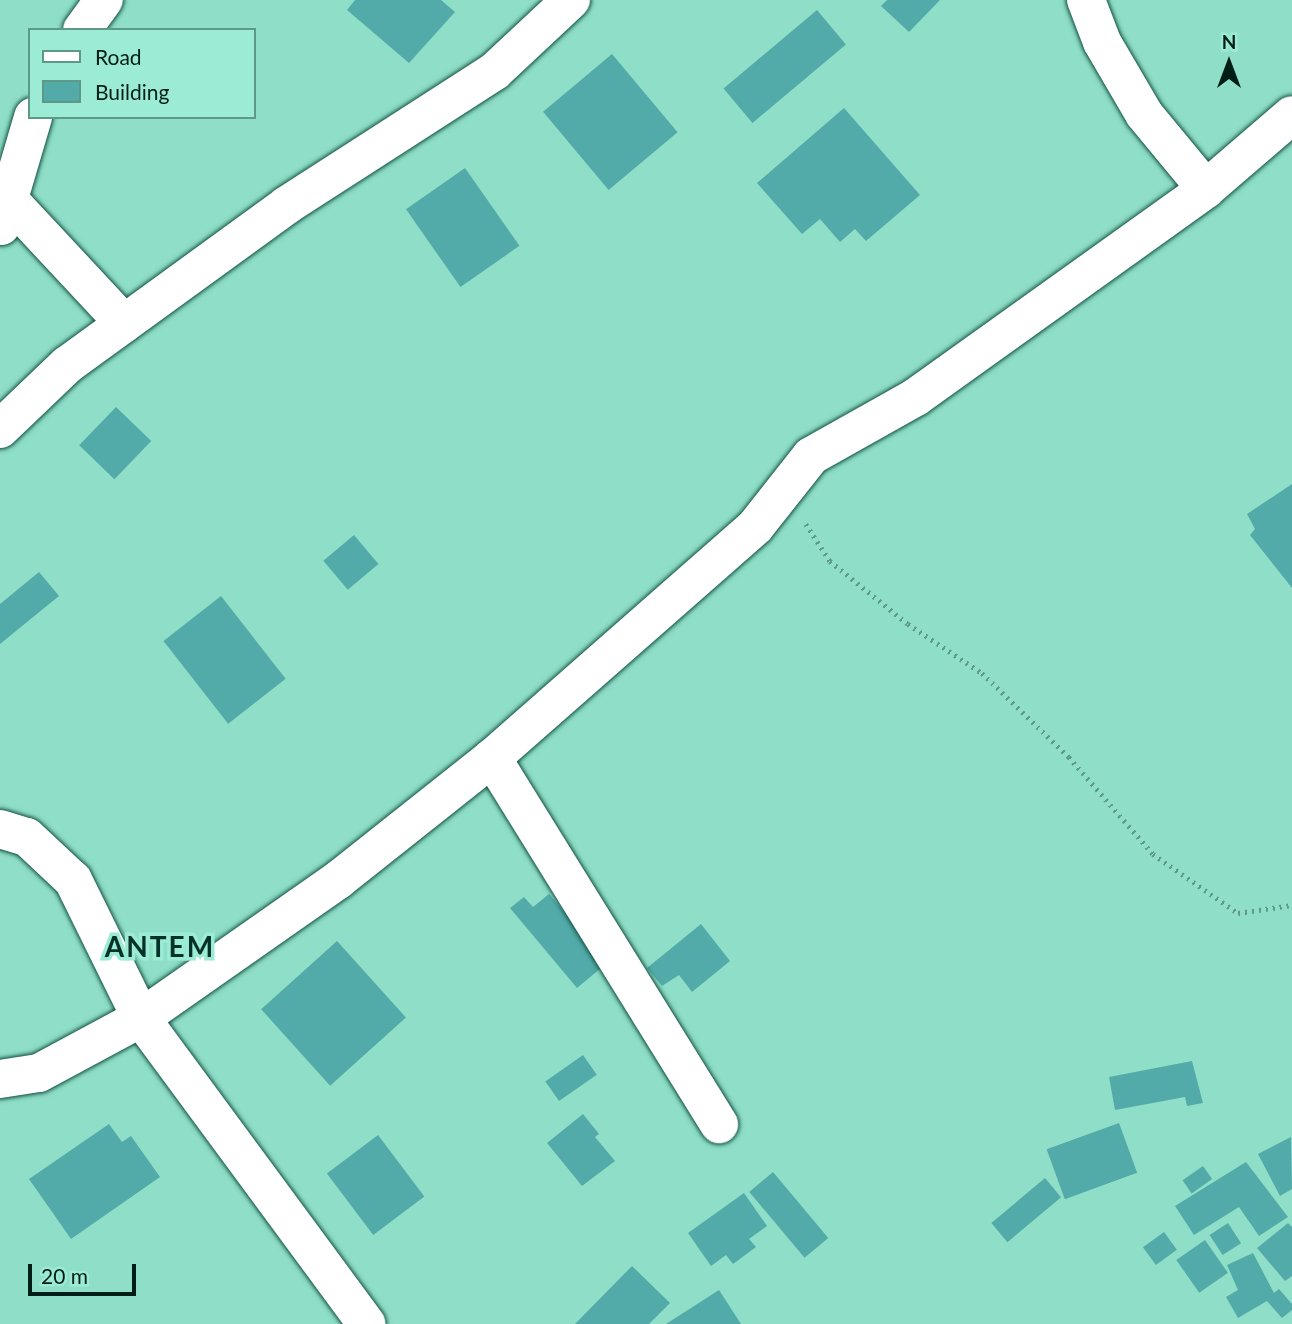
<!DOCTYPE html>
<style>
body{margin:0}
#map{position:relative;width:1292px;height:1324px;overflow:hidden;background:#8fdec7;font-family:Lato,sans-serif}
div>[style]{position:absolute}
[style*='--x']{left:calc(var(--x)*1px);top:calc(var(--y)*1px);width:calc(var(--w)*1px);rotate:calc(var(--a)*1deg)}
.building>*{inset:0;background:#53aba9;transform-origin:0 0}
.path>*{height:4.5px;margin-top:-2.25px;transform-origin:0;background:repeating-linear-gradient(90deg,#5d9a89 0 2px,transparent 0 7px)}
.roads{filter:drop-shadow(0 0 2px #125143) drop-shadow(0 0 2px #125143)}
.minor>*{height:38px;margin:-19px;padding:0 19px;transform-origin:19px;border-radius:19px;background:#fff}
span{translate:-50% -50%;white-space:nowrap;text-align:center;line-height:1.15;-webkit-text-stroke:7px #9cebd4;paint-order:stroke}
.district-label{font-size:28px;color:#053228;font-weight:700;letter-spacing:2px}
.legend{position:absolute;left:28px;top:28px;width:228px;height:91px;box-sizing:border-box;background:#9cebd4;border:2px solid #5e9988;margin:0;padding:9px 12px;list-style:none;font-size:21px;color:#001e16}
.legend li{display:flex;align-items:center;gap:14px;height:35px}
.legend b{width:35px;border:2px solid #5e9988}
.north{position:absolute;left:1194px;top:28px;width:70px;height:70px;-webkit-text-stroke:5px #9cebd4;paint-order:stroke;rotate:0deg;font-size:19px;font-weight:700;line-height:28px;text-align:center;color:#001e16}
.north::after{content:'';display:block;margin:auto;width:24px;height:32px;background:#001e16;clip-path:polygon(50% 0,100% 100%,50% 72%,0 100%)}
.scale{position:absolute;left:28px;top:1264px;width:108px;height:32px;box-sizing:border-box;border:4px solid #001e16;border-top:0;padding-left:9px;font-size:21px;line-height:24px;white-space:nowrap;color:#001e16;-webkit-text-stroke:5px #9cebd4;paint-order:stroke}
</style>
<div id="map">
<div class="building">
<i style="clip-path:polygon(355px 0,441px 0,455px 12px,409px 63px,347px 10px)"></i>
<i style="clip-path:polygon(887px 0,940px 0,909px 32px,881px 6px)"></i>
<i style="left:817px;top:10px;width:45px;height:122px;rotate:50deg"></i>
<i style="left:612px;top:54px;width:102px;height:90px;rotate:50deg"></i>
<i style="clip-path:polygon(844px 108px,920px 195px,866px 241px,855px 229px,840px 242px,820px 219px,802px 234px,757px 183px)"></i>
<i style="left:465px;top:168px;width:95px;height:72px;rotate:55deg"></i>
<i style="left:116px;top:407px;width:49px;height:53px;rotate:44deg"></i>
<i style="clip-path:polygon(1292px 484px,1292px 588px,1250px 535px,1255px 529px,1247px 514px)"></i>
<i style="left:354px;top:535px;width:38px;height:40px;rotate:50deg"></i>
<i style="clip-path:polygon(39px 572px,59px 596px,0 644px,0 604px)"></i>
<i style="left:221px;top:596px;width:105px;height:73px;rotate:52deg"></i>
<i style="clip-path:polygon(549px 894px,607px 963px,577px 988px,510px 908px,524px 897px,533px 907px)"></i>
<i style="clip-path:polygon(701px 924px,730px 961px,692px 992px,679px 975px,662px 986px,647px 968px)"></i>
<i style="left:337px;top:941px;width:103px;height:102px;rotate:48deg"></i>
<i style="left:583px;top:1055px;width:24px;height:46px;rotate:55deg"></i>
<i style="clip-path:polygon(1192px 1061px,1203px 1103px,1187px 1106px,1185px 1097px,1115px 1110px,1109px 1077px)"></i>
<i style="clip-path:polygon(583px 1114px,599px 1134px,595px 1137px,615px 1161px,582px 1186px,547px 1143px)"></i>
<i style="left:1119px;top:1123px;width:53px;height:77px;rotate:70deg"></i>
<i style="clip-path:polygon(109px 1124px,122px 1142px,131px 1136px,160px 1177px,71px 1239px,29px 1179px)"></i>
<i style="left:378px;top:1135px;width:77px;height:64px;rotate:53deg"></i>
<i style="clip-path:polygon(1291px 1137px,1292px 1189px,1280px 1196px,1258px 1154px)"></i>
<i style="clip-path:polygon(1246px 1162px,1288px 1217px,1259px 1236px,1239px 1207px,1194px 1235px,1175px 1206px)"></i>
<i style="left:1203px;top:1166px;width:16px;height:25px;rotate:55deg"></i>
<i style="left:773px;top:1172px;width:86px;height:31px;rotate:50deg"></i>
<i style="left:1045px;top:1178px;width:25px;height:70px;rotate:50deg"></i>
<i style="clip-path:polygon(744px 1193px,767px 1226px,749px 1239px,756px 1247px,733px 1264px,726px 1255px,711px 1266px,688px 1233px)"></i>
<i style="left:1228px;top:1223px;width:24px;height:22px;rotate:57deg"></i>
<i style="clip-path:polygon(1288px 1223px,1292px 1227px,1292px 1276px,1285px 1281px,1257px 1248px)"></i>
<i style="left:1164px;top:1232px;width:22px;height:26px;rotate:54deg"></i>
<i style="left:1205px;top:1240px;width:40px;height:35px;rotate:55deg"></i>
<i style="clip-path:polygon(1253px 1253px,1274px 1293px,1279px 1289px,1292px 1304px,1292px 1310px,1282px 1318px,1267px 1301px,1238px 1318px,1226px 1297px,1238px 1290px,1227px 1265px)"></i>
<i style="clip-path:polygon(632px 1266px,670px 1303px,649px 1324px,575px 1324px)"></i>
<i style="clip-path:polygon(719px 1290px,741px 1324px,666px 1324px)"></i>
</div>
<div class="path">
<i style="--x:806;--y:524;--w:44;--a:57"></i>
<i style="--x:830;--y:561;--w:100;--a:38.9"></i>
<i style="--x:908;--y:624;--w:89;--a:33.5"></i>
<i style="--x:982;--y:673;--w:121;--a:44"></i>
<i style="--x:1069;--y:757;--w:128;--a:49.1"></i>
<i style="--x:1153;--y:854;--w:103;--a:34.8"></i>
<i style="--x:1238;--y:913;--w:55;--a:-8.4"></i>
</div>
<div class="roads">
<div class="minor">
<i style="--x:1086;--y:0;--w:45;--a:69.1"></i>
<i style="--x:1102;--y:42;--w:83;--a:59.7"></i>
<i style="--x:1144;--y:114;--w:97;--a:50.4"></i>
<i style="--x:82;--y:30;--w:37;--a:-54"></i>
<i style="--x:11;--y:202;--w:166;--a:47"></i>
<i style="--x:1;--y:226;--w:114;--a:-73.6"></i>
<i style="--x:0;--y:429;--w:93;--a:-43.7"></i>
<i style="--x:67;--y:365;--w:272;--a:-36"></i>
<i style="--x:287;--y:205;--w:247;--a:-32.8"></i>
<i style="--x:495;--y:71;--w:104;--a:-43.1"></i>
<i style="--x:492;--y:758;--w:431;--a:58.2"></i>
<i style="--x:0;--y:829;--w:28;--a:17"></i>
<i style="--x:27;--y:837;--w:63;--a:43.1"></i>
<i style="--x:73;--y:880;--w:154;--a:63.8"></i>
<i style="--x:141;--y:1018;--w:380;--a:53.6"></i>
<i style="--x:0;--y:1079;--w:39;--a:-9"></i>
<i style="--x:39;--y:1073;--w:116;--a:-28.3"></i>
<i style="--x:141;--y:1018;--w:241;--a:-35"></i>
<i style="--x:338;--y:880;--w:196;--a:-38.4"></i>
<i style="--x:492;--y:758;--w:350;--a:-41.3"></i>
<i style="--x:755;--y:527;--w:90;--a:-51.7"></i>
<i style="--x:811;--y:456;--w:120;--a:-29.3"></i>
<i style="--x:916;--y:397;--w:357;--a:-35.6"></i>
<i style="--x:1206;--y:189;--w:113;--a:-40.7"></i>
</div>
</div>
<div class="district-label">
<span style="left:160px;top:946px">ANTEM</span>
</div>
<ul class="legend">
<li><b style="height:9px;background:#fff"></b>Road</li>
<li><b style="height:19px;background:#53aba9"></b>Building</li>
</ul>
<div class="north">N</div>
<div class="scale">20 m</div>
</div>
